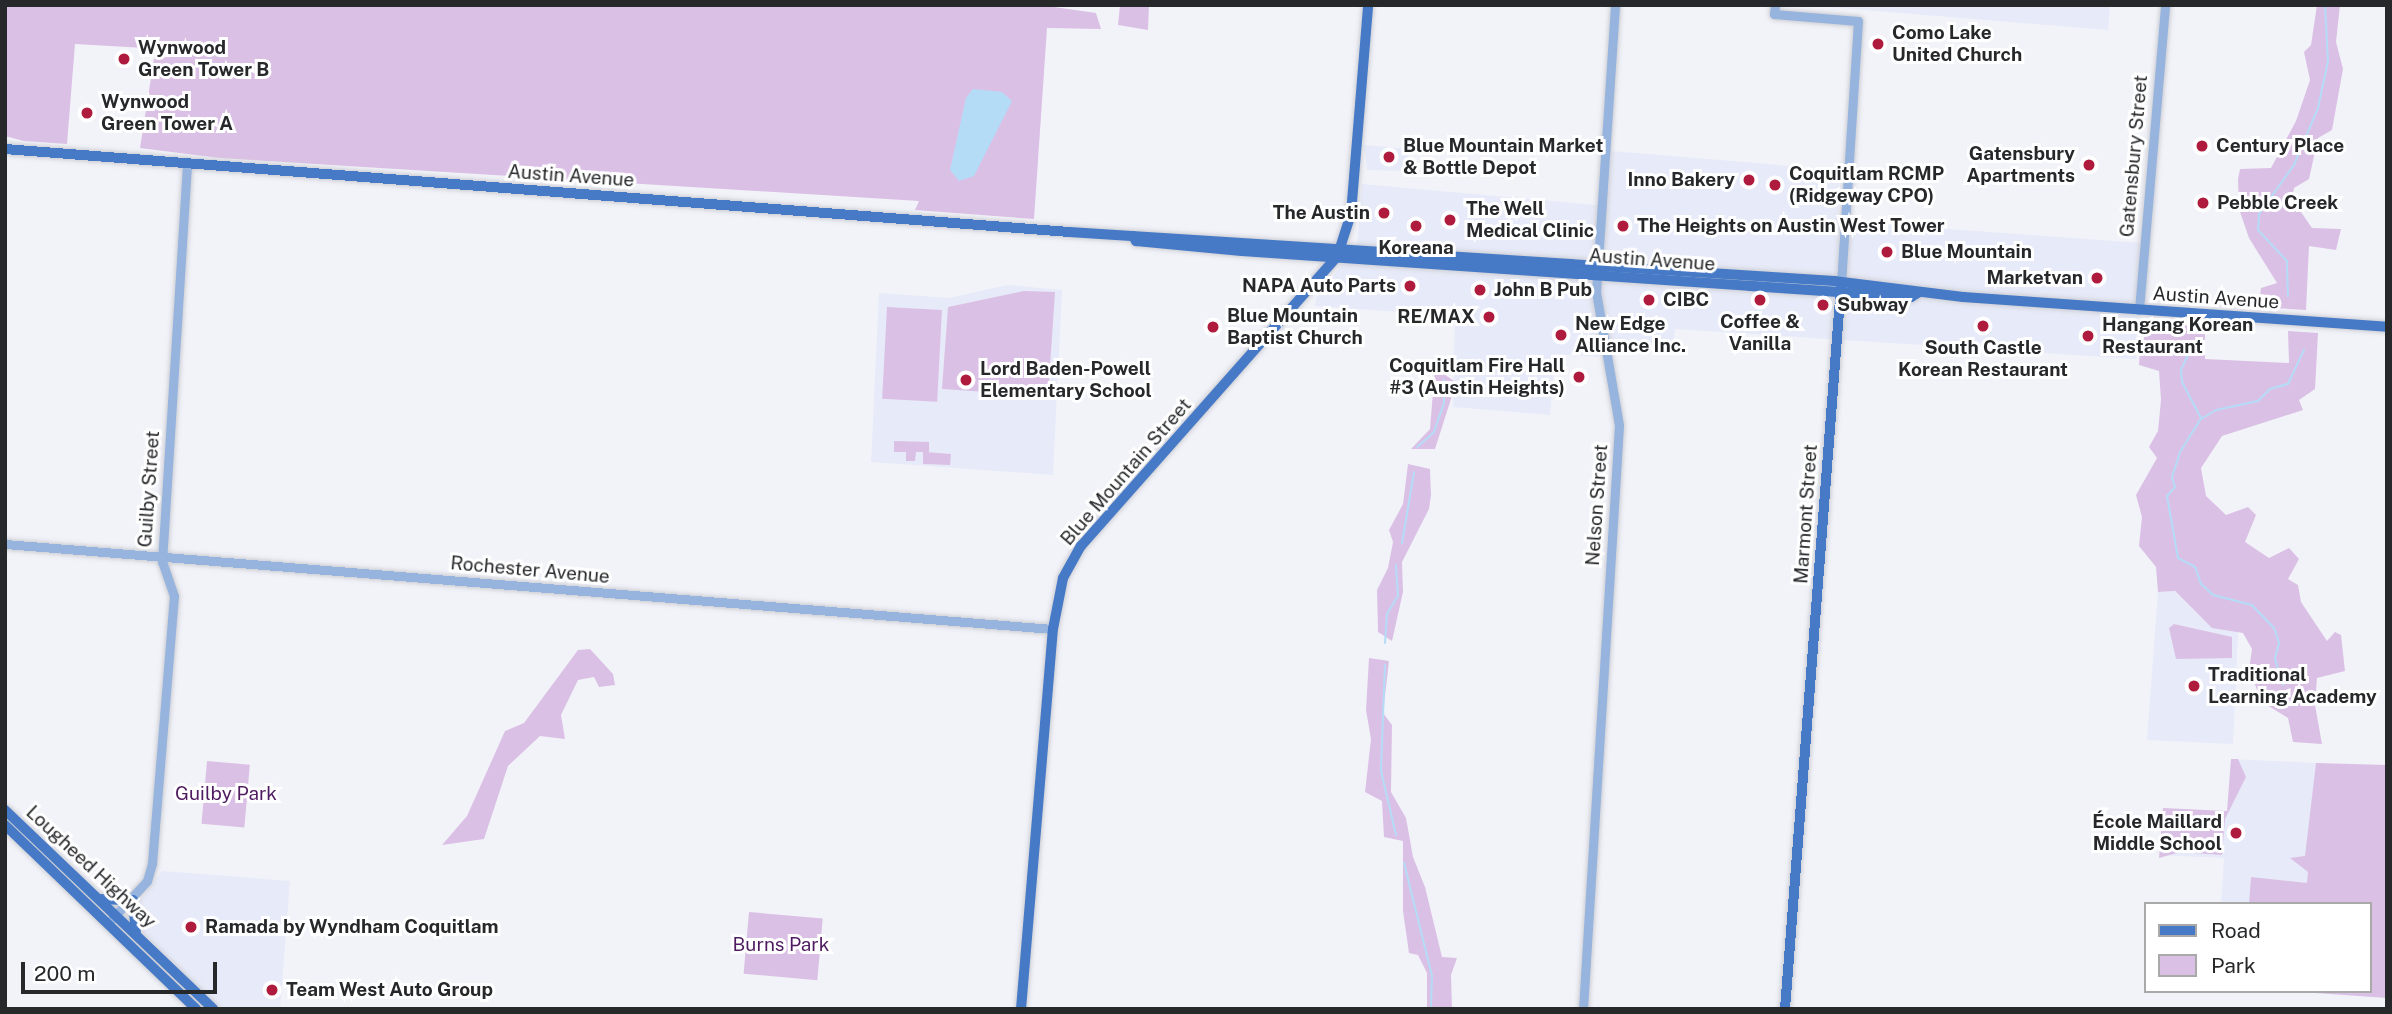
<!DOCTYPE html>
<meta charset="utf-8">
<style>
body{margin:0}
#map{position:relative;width:2392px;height:1014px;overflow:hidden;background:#f2f3f9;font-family:"Public Sans",sans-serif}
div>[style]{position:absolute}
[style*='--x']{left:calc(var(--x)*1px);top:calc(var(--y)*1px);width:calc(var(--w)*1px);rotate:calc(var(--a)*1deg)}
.built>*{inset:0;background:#e7eaf8}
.green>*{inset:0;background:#dbc0e5;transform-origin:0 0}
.water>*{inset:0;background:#b4dcf7}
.stream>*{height:2px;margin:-1px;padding:0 1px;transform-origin:1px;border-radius:1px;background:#b4dcf7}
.roads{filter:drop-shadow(0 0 2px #cdced4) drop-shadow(0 0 2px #cdced4)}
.minor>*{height:9px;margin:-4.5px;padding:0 4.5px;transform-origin:4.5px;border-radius:4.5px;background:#96b4de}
.major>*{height:10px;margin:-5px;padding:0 5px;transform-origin:5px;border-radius:5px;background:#467ac7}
.dots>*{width:19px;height:19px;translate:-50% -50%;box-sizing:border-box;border:4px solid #fff;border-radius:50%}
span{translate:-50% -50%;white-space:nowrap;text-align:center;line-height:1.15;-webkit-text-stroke:6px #fff;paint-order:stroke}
.poi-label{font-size:19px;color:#27282a;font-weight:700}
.left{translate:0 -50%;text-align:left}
.right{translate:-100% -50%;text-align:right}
.street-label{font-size:19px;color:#27282a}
.park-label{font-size:19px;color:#4f1b60}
.frame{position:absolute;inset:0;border:7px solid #27282a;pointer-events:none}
.legend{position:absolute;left:2144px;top:902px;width:228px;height:91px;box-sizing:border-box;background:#fff;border:2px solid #a9a9aa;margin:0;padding:9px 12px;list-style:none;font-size:21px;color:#27282a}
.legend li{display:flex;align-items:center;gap:14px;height:35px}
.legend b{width:35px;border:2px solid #a9a9aa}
.scale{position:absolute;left:21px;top:962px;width:196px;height:32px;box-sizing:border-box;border:4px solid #27282a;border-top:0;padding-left:9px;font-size:21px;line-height:24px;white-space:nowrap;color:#27282a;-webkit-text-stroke:5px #fff;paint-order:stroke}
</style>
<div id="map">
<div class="built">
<i style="clip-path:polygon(1804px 5px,2110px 5px,2108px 30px)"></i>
<i style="clip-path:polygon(1364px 145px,1408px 149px,1407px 171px,1367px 170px)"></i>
<i style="clip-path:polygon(1611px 151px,1839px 170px,1838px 221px,2141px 243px,2136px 359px,1675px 329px,1673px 348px,1614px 343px,1599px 347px,1599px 357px,1555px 354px,1550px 415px,1453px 407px,1455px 316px,1315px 306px,1316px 298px,1357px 245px,1362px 184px,1607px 206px)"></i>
<i style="clip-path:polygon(1007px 285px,1062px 290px,1053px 475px,871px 462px,879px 293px,949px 298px)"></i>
<i style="clip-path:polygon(2174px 591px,2208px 624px,2238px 632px,2233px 744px,2147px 740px,2158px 592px)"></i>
<i style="clip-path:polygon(2231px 759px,2316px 763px,2306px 904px,2221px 904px,2224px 858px,2160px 855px,2228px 811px)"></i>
<i style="clip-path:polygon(162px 871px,290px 881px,280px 1009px,220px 1009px,144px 934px,138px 904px)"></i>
</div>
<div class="green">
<i style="clip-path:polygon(5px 5px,1040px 5px,1096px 13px,1101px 29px,1047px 28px,1034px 219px,915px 210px,919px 201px,219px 158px,140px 148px,156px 46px,139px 40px,145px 48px,75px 44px,67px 144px,24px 141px,5px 136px)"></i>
<i style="clip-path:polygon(1120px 5px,1149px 5px,1148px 30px,1118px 25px)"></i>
<i style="clip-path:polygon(2317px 5px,2340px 5px,2336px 42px,2343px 69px,2332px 130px,2318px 138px,2309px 179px,2294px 188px,2292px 199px,2312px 228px,2341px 229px,2336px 250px,2309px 246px,2306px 310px,2259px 307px,2261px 288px,2277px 283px,2249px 238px,2239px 209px,2238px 179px,2240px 169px,2271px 168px,2296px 121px,2310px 80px,2304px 52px,2311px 45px)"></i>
<i style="clip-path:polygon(1024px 291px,1055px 292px,1048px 396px,942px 389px,948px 307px)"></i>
<i style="left:887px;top:307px;width:55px;height:92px;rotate:3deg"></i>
<i style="clip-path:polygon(2142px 320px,2205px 325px,2205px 359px,2289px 363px,2288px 331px,2318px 333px,2315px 389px,2299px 400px,2303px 410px,2222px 436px,2201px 468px,2206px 496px,2226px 515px,2248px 507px,2256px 515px,2245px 542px,2269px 558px,2289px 548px,2299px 559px,2288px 579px,2298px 585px,2301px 602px,2327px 641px,2335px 632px,2341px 635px,2345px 671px,2317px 678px,2315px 705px,2322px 744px,2293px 742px,2288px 718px,2262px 702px,2249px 670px,2252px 649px,2243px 633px,2212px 628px,2175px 591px,2158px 592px,2156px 567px,2139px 546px,2142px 517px,2136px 495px,2157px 458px,2149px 447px,2158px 431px,2161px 400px,2159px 371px,2139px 365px)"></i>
<i style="clip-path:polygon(1435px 368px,1454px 381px,1451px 399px,1435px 449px,1411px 449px,1430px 429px)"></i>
<i style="clip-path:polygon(894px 441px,929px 442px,929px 452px,925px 452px,951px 454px,950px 465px,923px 464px,923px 452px,916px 452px,915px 461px,906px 461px,906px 452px,894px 452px)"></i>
<i style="clip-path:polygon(1408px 464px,1430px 469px,1431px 495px,1429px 509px,1402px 562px,1403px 592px,1392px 641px,1378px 632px,1377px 590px,1388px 568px,1393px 542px,1389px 530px,1403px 504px)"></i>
<i style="clip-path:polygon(2174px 624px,2232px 637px,2232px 658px,2176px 659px,2169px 628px)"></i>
<i style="clip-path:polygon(590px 649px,613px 674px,615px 685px,599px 687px,594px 677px,578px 680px,561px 715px,565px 739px,540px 736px,508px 766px,484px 839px,442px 845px,467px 816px,505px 731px,524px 723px,578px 650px)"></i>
<i style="clip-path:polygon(1369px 658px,1389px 661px,1383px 713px,1392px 725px,1391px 792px,1406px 818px,1413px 857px,1425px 887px,1442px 957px,1457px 958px,1451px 975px,1452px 1009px,1427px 1009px,1427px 973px,1418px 955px,1409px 953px,1403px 911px,1403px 841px,1384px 837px,1382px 801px,1365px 792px,1371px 739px,1366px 710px)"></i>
<i style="clip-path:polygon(2231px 759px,2238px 759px,2246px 777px,2225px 819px,2222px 855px,2180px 852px,2159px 858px,2163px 808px,2227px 811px)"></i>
<i style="left:207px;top:761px;width:43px;height:63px;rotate:5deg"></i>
<i style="clip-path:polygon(2316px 763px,2387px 765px,2387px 998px,2300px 992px,2369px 991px,2369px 904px,2249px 904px,2251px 877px,2307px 883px,2308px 872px,2290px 858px,2305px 856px)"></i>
<i style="left:749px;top:912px;width:74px;height:62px;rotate:5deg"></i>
</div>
<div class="water">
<i style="clip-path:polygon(973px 89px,1002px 92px,1012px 101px,974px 176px,959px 181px,950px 170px,966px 98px)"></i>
</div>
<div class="stream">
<i style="--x:2288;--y:296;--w:35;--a:-92"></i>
<i style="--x:2287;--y:261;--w:42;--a:-133.1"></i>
<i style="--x:2258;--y:230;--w:16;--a:-86"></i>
<i style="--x:2259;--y:214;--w:60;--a:-54.5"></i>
<i style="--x:2294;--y:165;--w:62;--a:-67.2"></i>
<i style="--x:2318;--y:108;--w:48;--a:-78"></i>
<i style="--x:2328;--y:61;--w:56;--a:-93.1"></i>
<i style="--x:2183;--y:344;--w:14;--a:73"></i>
<i style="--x:2187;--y:357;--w:14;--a:115"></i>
<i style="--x:2181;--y:370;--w:12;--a:85"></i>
<i style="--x:2182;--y:382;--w:41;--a:62.2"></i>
<i style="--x:1417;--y:447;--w:23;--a:-41"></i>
<i style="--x:1434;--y:432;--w:31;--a:-71"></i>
<i style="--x:1444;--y:403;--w:23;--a:-90"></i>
<i style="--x:1402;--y:543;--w:72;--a:-80.4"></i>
<i style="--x:1385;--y:643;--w:29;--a:-86"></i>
<i style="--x:1387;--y:614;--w:21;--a:-59"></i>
<i style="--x:1398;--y:596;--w:31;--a:-94"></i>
<i style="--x:1385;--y:665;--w:106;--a:92.2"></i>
<i style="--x:1381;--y:771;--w:66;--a:76.8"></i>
<i style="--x:2283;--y:685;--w:28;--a:-107"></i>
<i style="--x:2275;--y:658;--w:16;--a:-75"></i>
<i style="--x:2279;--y:643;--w:16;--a:-108"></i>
<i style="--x:2274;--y:628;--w:32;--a:-134"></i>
<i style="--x:2252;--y:605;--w:40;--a:-165.6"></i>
<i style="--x:2213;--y:595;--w:16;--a:-137"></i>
<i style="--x:2201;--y:584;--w:18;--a:-109"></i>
<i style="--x:2195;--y:567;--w:19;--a:-152"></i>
<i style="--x:2178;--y:558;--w:63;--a:-100.1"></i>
<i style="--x:2167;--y:496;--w:12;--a:-48"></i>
<i style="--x:2175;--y:487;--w:10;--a:-107"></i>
<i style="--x:2172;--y:477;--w:26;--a:-72"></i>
<i style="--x:2180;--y:452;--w:39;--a:-58"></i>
<i style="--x:2201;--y:419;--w:17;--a:-31"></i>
<i style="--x:2216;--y:410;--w:43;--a:-12.1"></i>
<i style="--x:2258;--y:401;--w:17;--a:-45"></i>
<i style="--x:2270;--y:389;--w:19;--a:-16"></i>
<i style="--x:2288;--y:384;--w:38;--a:-65"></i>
<i style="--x:1404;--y:863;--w:116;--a:76.1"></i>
<i style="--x:1432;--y:976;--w:33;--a:92"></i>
</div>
<div class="roads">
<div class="minor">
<i style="--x:1775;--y:5;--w:9;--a:96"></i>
<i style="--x:1774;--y:14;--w:84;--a:4.8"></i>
<i style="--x:1858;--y:21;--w:262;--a:93.7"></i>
<i style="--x:2139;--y:310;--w:306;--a:-85.1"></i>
<i style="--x:5;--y:544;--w:1051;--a:4.64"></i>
<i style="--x:111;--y:920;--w:53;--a:-47.3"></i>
<i style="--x:147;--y:881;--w:19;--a:-74"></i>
<i style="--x:152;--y:863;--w:268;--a:-85.3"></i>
<i style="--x:174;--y:596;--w:36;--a:-109"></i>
<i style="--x:162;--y:562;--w:399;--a:-86.4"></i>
<i style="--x:1583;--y:1009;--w:585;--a:-86.47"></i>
<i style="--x:1619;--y:425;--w:135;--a:-99.8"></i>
<i style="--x:1596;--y:292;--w:288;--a:-86.2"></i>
</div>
<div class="major">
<i style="--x:5;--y:149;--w:1067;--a:4.46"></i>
<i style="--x:1069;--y:232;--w:767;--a:3.66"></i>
<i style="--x:1834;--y:281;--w:130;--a:7.1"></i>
<i style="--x:1963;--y:297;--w:425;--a:4"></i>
<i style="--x:1133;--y:236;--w:6;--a:59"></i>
<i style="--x:1136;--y:241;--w:106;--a:5.4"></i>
<i style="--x:1242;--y:251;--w:671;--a:3.93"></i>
<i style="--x:1911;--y:297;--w:8;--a:-30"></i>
<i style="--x:5;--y:810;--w:288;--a:43.7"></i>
<i style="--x:5;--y:825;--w:265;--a:43.9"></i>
<i style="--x:99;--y:899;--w:34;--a:2"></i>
<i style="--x:133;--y:900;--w:32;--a:85"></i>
<i style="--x:1021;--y:1009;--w:381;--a:-85.2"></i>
<i style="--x:1053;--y:629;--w:52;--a:-78.9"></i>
<i style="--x:1063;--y:578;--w:37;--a:-61"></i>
<i style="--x:1081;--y:546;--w:386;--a:-48.5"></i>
<i style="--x:1337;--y:257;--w:45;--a:-72"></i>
<i style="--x:1351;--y:214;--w:210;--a:-85.3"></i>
<i style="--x:1785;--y:1009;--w:725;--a:-85.57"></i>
</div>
</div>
<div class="dots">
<i style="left:1878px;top:44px;background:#af1b3c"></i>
<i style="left:124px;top:59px;background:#af1b3c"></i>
<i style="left:87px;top:113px;background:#af1b3c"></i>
<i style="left:2202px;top:146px;background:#af1b3c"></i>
<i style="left:1389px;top:157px;background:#af1b3c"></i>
<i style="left:2089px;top:165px;background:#af1b3c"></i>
<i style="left:1749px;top:180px;background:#af1b3c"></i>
<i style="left:1775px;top:185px;background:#af1b3c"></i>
<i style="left:2203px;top:203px;background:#af1b3c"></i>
<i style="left:1384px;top:213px;background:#af1b3c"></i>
<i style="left:1450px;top:220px;background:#af1b3c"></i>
<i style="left:1416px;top:226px;background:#af1b3c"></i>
<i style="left:1623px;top:226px;background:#af1b3c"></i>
<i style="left:1887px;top:252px;background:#af1b3c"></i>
<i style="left:2097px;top:278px;background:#af1b3c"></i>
<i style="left:1410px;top:286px;background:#af1b3c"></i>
<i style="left:1480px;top:290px;background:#af1b3c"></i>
<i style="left:1649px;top:300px;background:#af1b3c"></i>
<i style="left:1760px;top:300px;background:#af1b3c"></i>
<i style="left:1823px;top:305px;background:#af1b3c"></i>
<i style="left:1489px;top:317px;background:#af1b3c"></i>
<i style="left:1983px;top:326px;background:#af1b3c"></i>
<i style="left:1213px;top:327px;background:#af1b3c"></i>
<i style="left:1561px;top:335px;background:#af1b3c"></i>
<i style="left:2088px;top:336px;background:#af1b3c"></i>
<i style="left:1579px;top:377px;background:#af1b3c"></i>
<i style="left:966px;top:380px;background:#af1b3c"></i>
<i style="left:2194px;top:686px;background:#af1b3c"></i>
<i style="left:2236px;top:833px;background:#af1b3c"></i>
<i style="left:191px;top:927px;background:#af1b3c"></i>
<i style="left:272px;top:990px;background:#af1b3c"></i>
</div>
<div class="poi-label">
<span class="left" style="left:1892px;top:44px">Como Lake<br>United Church</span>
<span class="left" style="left:138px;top:59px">Wynwood<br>Green Tower B</span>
<span class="left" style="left:101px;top:113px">Wynwood<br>Green Tower A</span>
<span class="left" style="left:1403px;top:157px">Blue Mountain Market<br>&amp; Bottle Depot</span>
<span class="left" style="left:2216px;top:146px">Century Place</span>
<span class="right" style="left:2075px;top:165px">Gatensbury<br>Apartments</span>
<span class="left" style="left:1789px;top:185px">Coquitlam RCMP<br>(Ridgeway CPO)</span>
<span class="right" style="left:1735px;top:180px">Inno Bakery</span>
<span class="left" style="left:2217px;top:203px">Pebble Creek</span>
<span class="left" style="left:1466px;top:220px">The Well<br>Medical Clinic</span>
<span class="right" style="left:1370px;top:213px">The Austin</span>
<span class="left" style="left:1637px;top:226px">The Heights on Austin West Tower</span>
<span style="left:1416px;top:248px">Koreana</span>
<span class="left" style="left:1901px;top:252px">Blue Mountain</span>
<span class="right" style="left:2083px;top:278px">Marketvan</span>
<span class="right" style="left:1396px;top:286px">NAPA Auto Parts</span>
<span class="left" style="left:1494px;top:290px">John B Pub</span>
<span class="left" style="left:1663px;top:300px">CIBC</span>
<span class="left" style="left:1837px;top:305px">Subway</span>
<span class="left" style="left:1227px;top:327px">Blue Mountain<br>Baptist Church</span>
<span class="right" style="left:1475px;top:317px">RE/MAX</span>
<span style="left:1760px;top:333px">Coffee &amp;<br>Vanilla</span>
<span class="left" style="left:1575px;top:335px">New Edge<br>Alliance Inc.</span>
<span class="left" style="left:2102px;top:336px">Hangang Korean<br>Restaurant</span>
<span style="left:1983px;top:359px">South Castle<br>Korean Restaurant</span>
<span class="right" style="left:1565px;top:377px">Coquitlam Fire Hall<br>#3 (Austin Heights)</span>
<span class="left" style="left:980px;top:380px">Lord Baden-Powell<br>Elementary School</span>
<span class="left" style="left:2208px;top:686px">Traditional<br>Learning Academy</span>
<span class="right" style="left:2222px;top:833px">École Maillard<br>Middle School</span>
<span class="left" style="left:205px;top:927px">Ramada by Wyndham Coquitlam</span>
<span class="left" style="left:286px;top:990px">Team West Auto Group</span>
</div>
<div class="street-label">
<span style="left:2134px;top:156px;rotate:-85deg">Gatensbury Street</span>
<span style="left:571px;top:176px;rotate:4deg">Austin Avenue</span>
<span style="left:1652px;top:260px;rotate:4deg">Austin Avenue</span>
<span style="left:2216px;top:298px;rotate:4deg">Austin Avenue</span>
<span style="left:1126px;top:472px;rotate:-49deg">Blue Mountain Street</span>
<span style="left:149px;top:489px;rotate:-86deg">Guilby Street</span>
<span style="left:1597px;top:505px;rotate:-86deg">Nelson Street</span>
<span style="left:1806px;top:514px;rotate:-86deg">Marmont Street</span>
<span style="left:530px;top:570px;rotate:5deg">Rochester Avenue</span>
<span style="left:91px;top:867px;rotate:43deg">Lougheed Highway</span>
</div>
<div class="park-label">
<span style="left:226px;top:794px">Guilby Park</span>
<span style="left:781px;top:945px">Burns Park</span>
</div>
<div class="frame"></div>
<ul class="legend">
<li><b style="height:9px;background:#467ac7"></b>Road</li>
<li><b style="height:19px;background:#dbc0e5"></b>Park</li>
</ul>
<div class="scale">200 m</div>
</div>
